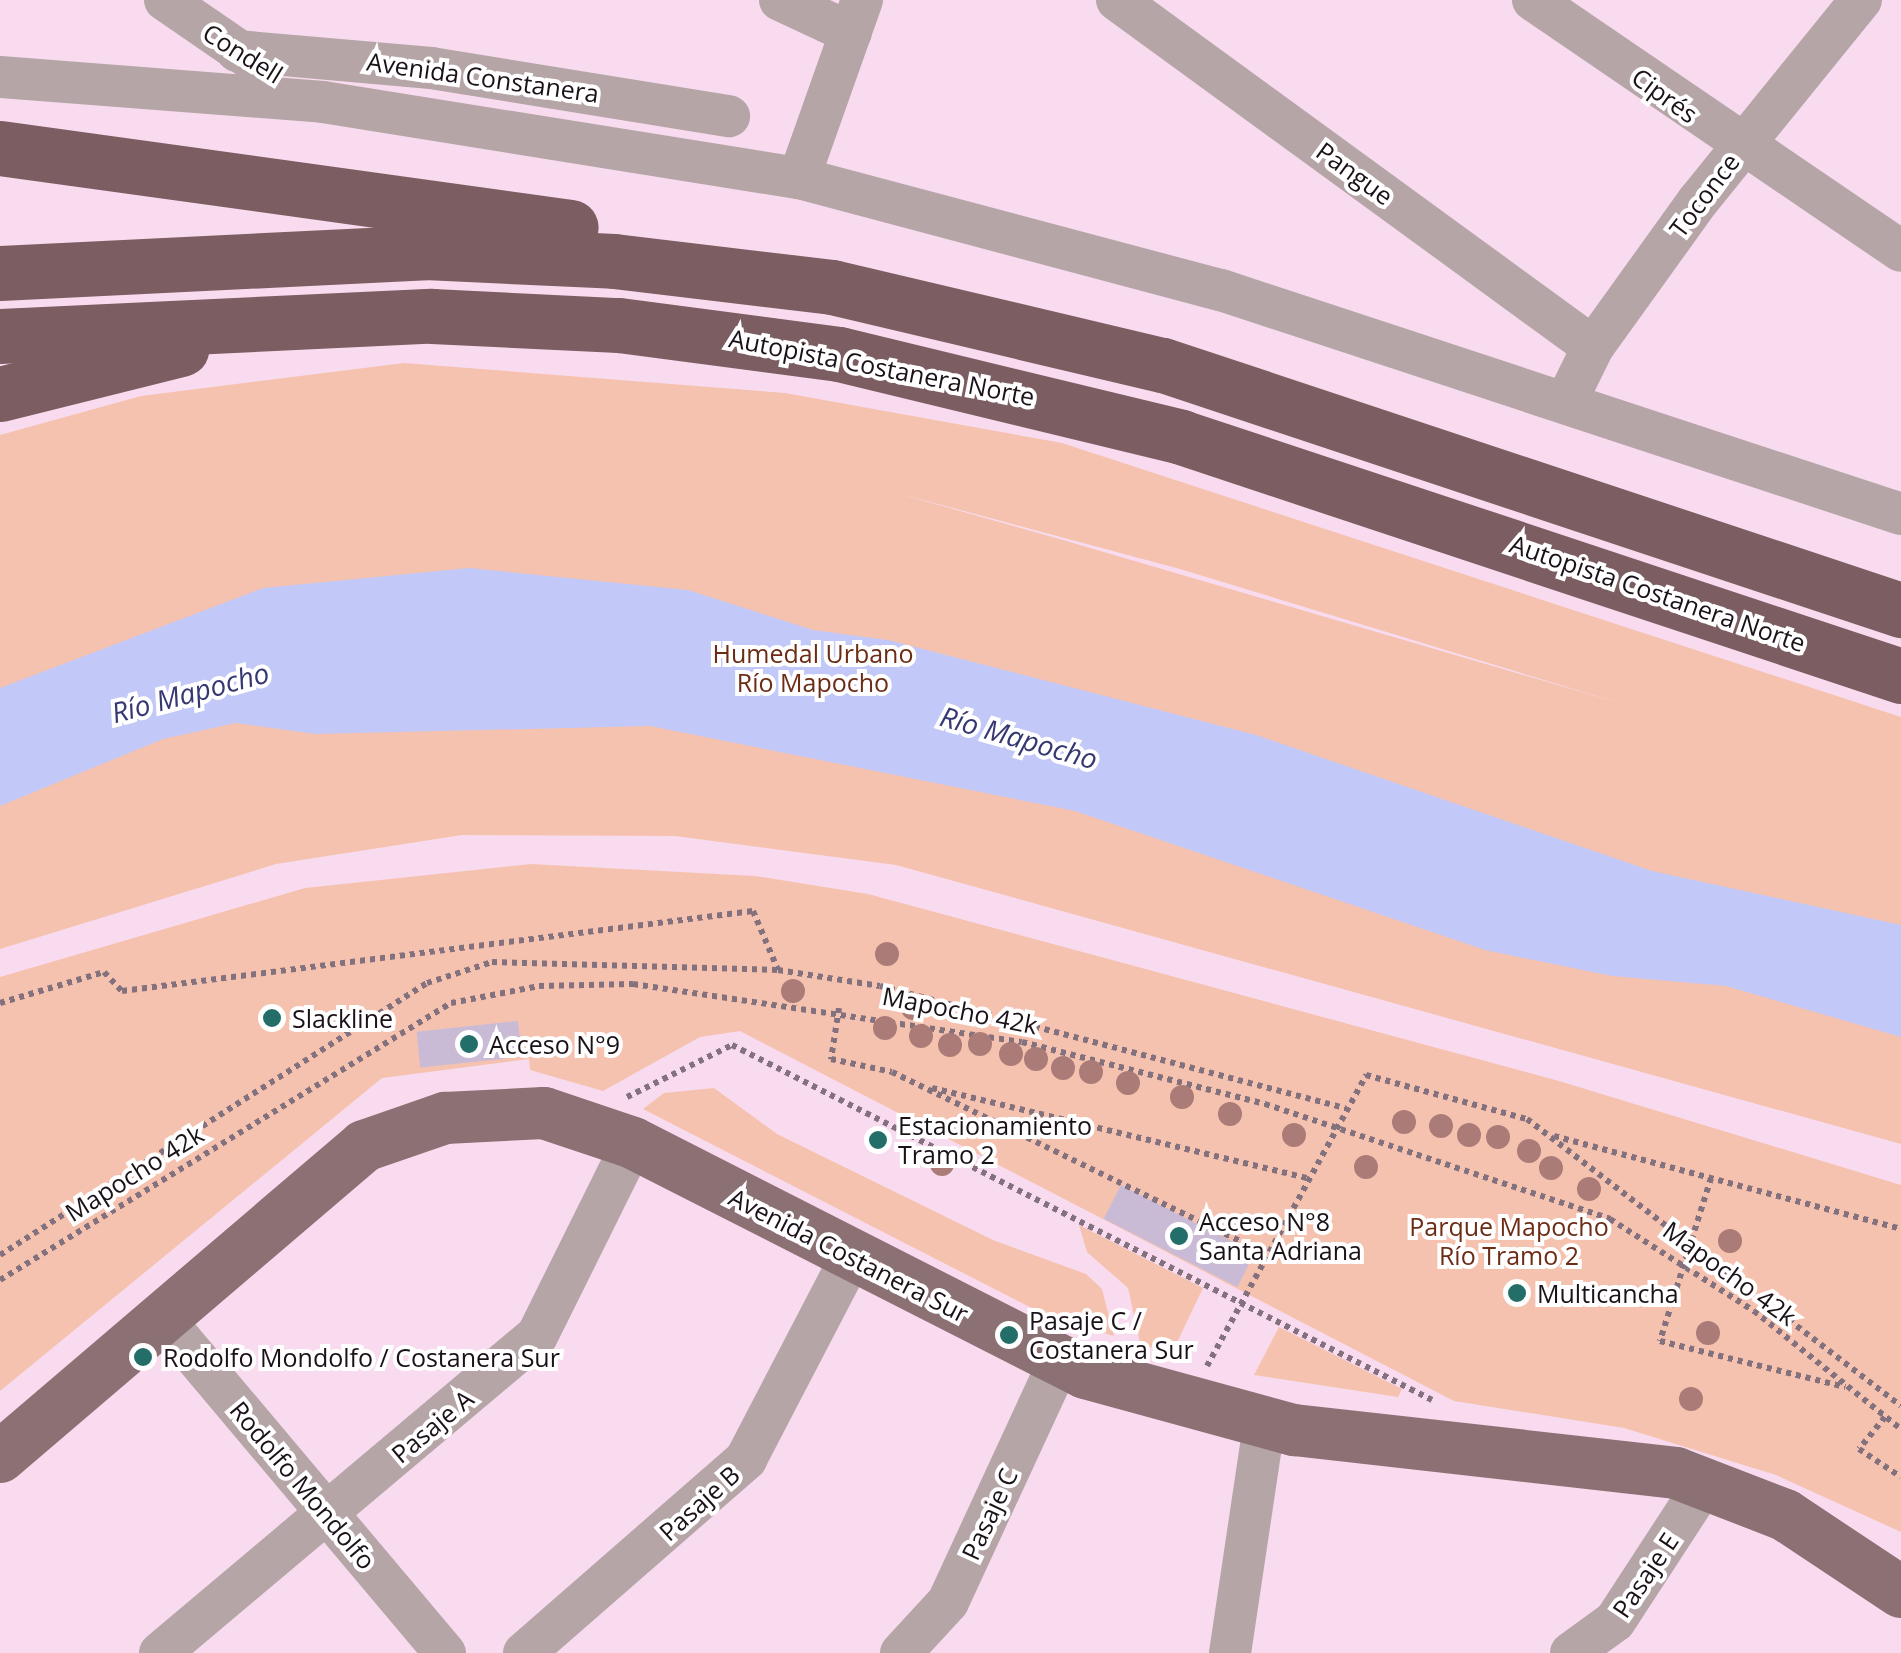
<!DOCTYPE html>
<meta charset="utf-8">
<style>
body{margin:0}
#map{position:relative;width:1901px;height:1653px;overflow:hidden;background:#f8dbee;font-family:"Open Sans",sans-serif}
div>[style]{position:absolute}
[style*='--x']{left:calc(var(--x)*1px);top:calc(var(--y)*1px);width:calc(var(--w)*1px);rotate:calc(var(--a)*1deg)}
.green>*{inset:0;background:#f6c2b0}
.water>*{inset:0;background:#c2c8f8}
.building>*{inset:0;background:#c9bbd6;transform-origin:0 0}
.path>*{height:6px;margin-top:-3px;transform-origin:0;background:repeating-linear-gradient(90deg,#84717e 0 5px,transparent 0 10px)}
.minor>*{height:42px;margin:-21px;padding:0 21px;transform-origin:21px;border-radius:21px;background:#b5a5a7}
.major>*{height:52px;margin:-26px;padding:0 26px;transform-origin:26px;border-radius:26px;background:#8b7074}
.highway>*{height:55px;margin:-27.5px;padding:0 27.5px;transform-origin:27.5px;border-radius:27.5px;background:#7c5d61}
.trees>*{width:24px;height:24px;margin:-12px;border-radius:50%;background:#ab7b77}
.dots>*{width:28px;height:28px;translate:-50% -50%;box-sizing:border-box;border:5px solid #fff;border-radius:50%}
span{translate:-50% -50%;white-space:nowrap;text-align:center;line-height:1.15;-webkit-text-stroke:8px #fff;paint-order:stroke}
.street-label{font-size:25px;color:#1b1118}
.park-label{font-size:25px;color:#6c2c15}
.poi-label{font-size:25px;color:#1b1118}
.left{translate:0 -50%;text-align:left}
.water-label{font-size:28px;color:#363872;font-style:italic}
</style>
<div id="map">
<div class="green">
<i style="clip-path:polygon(evenodd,404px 363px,785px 393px,1062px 443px,1901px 717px,1901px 1144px,896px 865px,675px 836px,462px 835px,276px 864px,0 949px,0 435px,141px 396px,404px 363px,893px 492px,1180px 569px,1626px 705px,1056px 538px,893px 492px)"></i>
<i style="clip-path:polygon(531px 864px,755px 876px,868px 894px,1559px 1081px,1901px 1185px,1901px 1532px,1776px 1475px,1624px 1428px,1454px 1401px,740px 1031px,700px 1037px,603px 1091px,530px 1070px,529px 1059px,382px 1078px,0 1391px,0 977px,305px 888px)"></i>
<i style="clip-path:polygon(714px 1088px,777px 1134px,993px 1240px,1086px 1274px,1102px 1289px,1114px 1336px,1053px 1319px,643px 1109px,664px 1093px)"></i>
<i style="clip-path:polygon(1079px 1225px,1203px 1288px,1171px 1355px,1140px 1343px,1128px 1288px,1087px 1252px)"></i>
<i style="clip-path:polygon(1279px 1327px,1402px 1389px,1398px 1397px,1254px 1375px)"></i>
</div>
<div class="water">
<i style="clip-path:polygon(469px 568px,688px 590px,813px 630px,888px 640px,1256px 735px,1652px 871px,1901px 925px,1901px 1037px,1726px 986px,1612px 976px,1485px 950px,1075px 811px,650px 726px,315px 734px,236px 723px,163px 739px,0 806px,0 688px,263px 588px)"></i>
</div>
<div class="building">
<i style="left:518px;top:1021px;width:36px;height:102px;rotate:84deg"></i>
<i style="left:1121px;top:1185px;width:150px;height:38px;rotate:27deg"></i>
</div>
<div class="path">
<i style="--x:0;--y:1003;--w:109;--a:-16.6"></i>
<i style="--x:104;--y:972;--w:26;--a:47"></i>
<i style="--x:122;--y:991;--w:636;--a:-7.23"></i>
<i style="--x:753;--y:911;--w:64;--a:67"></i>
<i style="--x:839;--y:1008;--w:52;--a:98.9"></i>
<i style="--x:831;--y:1059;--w:62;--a:12"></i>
<i style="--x:892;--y:1072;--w:416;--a:25.9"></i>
<i style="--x:932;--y:1088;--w:386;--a:13.5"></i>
<i style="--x:627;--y:1097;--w:117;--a:-26.3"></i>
<i style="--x:732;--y:1045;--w:785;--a:26.89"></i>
<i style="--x:1554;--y:1136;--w:359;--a:15"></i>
<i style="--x:1711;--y:1178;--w:171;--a:107.4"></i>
<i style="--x:1660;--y:1341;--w:191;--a:14"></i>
<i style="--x:0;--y:1255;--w:506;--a:-32.5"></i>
<i style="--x:427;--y:983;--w:68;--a:-17.9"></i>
<i style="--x:492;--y:962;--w:286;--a:1.6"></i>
<i style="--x:778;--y:970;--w:103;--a:8.9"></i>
<i style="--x:880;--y:986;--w:481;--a:14.7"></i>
<i style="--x:0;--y:1280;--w:529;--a:-31.56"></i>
<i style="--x:451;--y:1003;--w:90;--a:-10.9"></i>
<i style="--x:539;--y:986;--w:94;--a:-1.2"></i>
<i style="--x:633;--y:984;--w:393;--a:8.5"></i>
<i style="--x:1022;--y:1042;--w:251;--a:14.3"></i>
<i style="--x:1265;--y:1104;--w:364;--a:18.4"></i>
<i style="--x:1610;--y:1219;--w:171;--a:32.6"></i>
<i style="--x:1754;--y:1311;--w:189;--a:38.8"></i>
<i style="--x:1207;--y:1366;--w:332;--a:-61.3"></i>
<i style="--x:1366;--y:1075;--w:167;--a:15.3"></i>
<i style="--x:1527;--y:1119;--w:471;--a:37.5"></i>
<i style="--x:1885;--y:1417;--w:41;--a:129.1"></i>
<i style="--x:1859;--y:1449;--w:50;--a:33.7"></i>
</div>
<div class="minor">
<i style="--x:165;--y:0;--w:113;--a:34.5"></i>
<i style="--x:780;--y:0;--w:78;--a:24.9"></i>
<i style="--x:1117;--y:0;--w:589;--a:36.09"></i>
<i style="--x:1533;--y:0;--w:445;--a:34.3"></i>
<i style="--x:237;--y:51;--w:195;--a:5"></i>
<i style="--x:431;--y:68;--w:302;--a:9.2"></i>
<i style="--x:0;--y:77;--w:324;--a:4.4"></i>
<i style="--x:323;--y:102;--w:482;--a:9.1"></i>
<i style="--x:799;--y:178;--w:437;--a:14.9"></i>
<i style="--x:1221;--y:290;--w:716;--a:18.23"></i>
<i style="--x:799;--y:178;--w:189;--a:-70.5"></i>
<i style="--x:1566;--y:402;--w:61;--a:-63.9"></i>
<i style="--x:1593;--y:347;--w:180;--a:-54.3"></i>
<i style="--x:1698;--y:201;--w:259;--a:-51"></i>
<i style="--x:161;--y:1316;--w:441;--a:49.9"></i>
<i style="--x:160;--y:1653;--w:493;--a:-40.1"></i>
<i style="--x:537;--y:1336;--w:216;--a:-63.6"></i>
<i style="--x:524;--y:1653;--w:295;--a:-41.1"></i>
<i style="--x:746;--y:1459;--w:228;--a:-62.5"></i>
<i style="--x:901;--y:1653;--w:69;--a:-47.3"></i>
<i style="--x:948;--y:1602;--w:264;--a:-65.2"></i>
<i style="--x:1230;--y:1653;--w:231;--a:-81.5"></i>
<i style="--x:1571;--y:1653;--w:54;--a:-36"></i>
<i style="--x:1615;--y:1621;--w:165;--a:-56.9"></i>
</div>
<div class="major">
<i style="--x:0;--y:1457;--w:479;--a:-40.5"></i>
<i style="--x:364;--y:1146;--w:86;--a:-19.1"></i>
<i style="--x:445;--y:1118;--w:99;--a:-2.9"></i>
<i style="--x:544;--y:1113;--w:94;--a:18.6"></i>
<i style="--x:633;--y:1143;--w:507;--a:26.97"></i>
<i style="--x:1085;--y:1373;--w:217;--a:15.3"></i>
<i style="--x:1294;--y:1430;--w:384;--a:6.4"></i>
<i style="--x:1676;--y:1473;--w:117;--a:21.1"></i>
<i style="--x:1785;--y:1515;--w:139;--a:33.6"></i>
</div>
<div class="highway">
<i style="--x:0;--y:148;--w:576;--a:7.88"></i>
<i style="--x:0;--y:273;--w:426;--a:-2.8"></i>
<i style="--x:425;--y:252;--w:189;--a:2.7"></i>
<i style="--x:614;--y:261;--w:220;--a:6.8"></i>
<i style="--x:832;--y:287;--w:340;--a:13.3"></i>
<i style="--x:1163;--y:365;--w:778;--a:18.37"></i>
<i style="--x:0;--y:336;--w:432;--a:-2.7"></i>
<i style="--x:432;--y:316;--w:187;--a:2.8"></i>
<i style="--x:619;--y:325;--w:222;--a:7.5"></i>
<i style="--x:839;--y:354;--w:352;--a:13.6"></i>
<i style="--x:1181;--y:437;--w:759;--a:18.36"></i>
<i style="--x:0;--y:394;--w:187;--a:-14"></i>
</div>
<div class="trees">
<i style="left:887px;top:954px"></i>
<i style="left:793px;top:991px"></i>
<i style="left:913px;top:1008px"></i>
<i style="left:885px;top:1028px"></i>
<i style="left:921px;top:1036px"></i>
<i style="left:980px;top:1044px"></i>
<i style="left:950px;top:1045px"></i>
<i style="left:1011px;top:1054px"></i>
<i style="left:1036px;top:1059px"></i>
<i style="left:1063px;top:1068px"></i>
<i style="left:1091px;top:1072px"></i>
<i style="left:1128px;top:1083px"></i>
<i style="left:1182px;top:1097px"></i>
<i style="left:1230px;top:1114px"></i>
<i style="left:1404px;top:1122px"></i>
<i style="left:1441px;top:1126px"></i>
<i style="left:1294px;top:1135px"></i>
<i style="left:1469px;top:1135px"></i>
<i style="left:1498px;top:1137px"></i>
<i style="left:1529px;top:1151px"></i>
<i style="left:942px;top:1164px"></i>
<i style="left:1366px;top:1167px"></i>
<i style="left:1551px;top:1168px"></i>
<i style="left:1589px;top:1189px"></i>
<i style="left:1730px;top:1241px"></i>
<i style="left:1708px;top:1333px"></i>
<i style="left:1691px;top:1399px"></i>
</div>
<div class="dots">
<i style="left:272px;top:1018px;background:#246e69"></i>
<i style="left:469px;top:1044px;background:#246e69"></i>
<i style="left:878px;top:1140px;background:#246e69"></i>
<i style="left:1179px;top:1236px;background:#246e69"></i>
<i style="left:1517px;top:1293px;background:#246e69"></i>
<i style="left:1009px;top:1335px;background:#246e69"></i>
<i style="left:143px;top:1357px;background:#246e69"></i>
</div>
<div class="street-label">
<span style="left:243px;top:53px;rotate:32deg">Condell</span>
<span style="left:483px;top:77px;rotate:8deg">Avenida Constanera</span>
<span style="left:1665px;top:95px;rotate:36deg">Ciprés</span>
<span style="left:1355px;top:173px;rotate:36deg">Pangue</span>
<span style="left:1704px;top:195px;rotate:-53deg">Toconce</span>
<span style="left:882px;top:367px;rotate:11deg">Autopista Costanera Norte</span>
<span style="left:1658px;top:593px;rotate:19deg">Autopista Costanera Norte</span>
<span style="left:960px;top:1010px;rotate:11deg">Mapocho 42k</span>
<span style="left:134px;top:1173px;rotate:-32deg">Mapocho 42k</span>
<span style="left:849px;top:1255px;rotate:27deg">Avenida Costanera Sur</span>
<span style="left:1730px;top:1273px;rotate:36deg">Mapocho 42k</span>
<span style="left:432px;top:1426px;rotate:-40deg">Pasaje A</span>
<span style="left:303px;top:1485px;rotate:50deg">Rodolfo Mondolfo</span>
<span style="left:699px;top:1503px;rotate:-42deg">Pasaje B</span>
<span style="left:989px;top:1514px;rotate:-65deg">Pasaje C</span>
<span style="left:1645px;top:1575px;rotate:-56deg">Pasaje E</span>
</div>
<div class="park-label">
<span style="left:813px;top:668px">Humedal Urbano<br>Río Mapocho</span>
<span style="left:1509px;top:1241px">Parque Mapocho<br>Río Tramo 2</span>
</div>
<div class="poi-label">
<span class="left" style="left:292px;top:1018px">Slackline</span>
<span class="left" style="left:489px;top:1044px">Acceso N°9</span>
<span class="left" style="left:898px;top:1140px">Estacionamiento<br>Tramo 2</span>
<span class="left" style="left:1199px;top:1236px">Acceso N°8<br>Santa Adriana</span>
<span class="left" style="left:1537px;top:1293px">Multicancha</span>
<span class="left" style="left:1029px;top:1335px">Pasaje C /<br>Costanera Sur</span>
<span class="left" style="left:163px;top:1357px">Rodolfo Mondolfo / Costanera Sur</span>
</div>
<div class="water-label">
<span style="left:190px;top:692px;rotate:-15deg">Río Mapocho</span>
<span style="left:1019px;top:737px;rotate:16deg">Río Mapocho</span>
</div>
</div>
